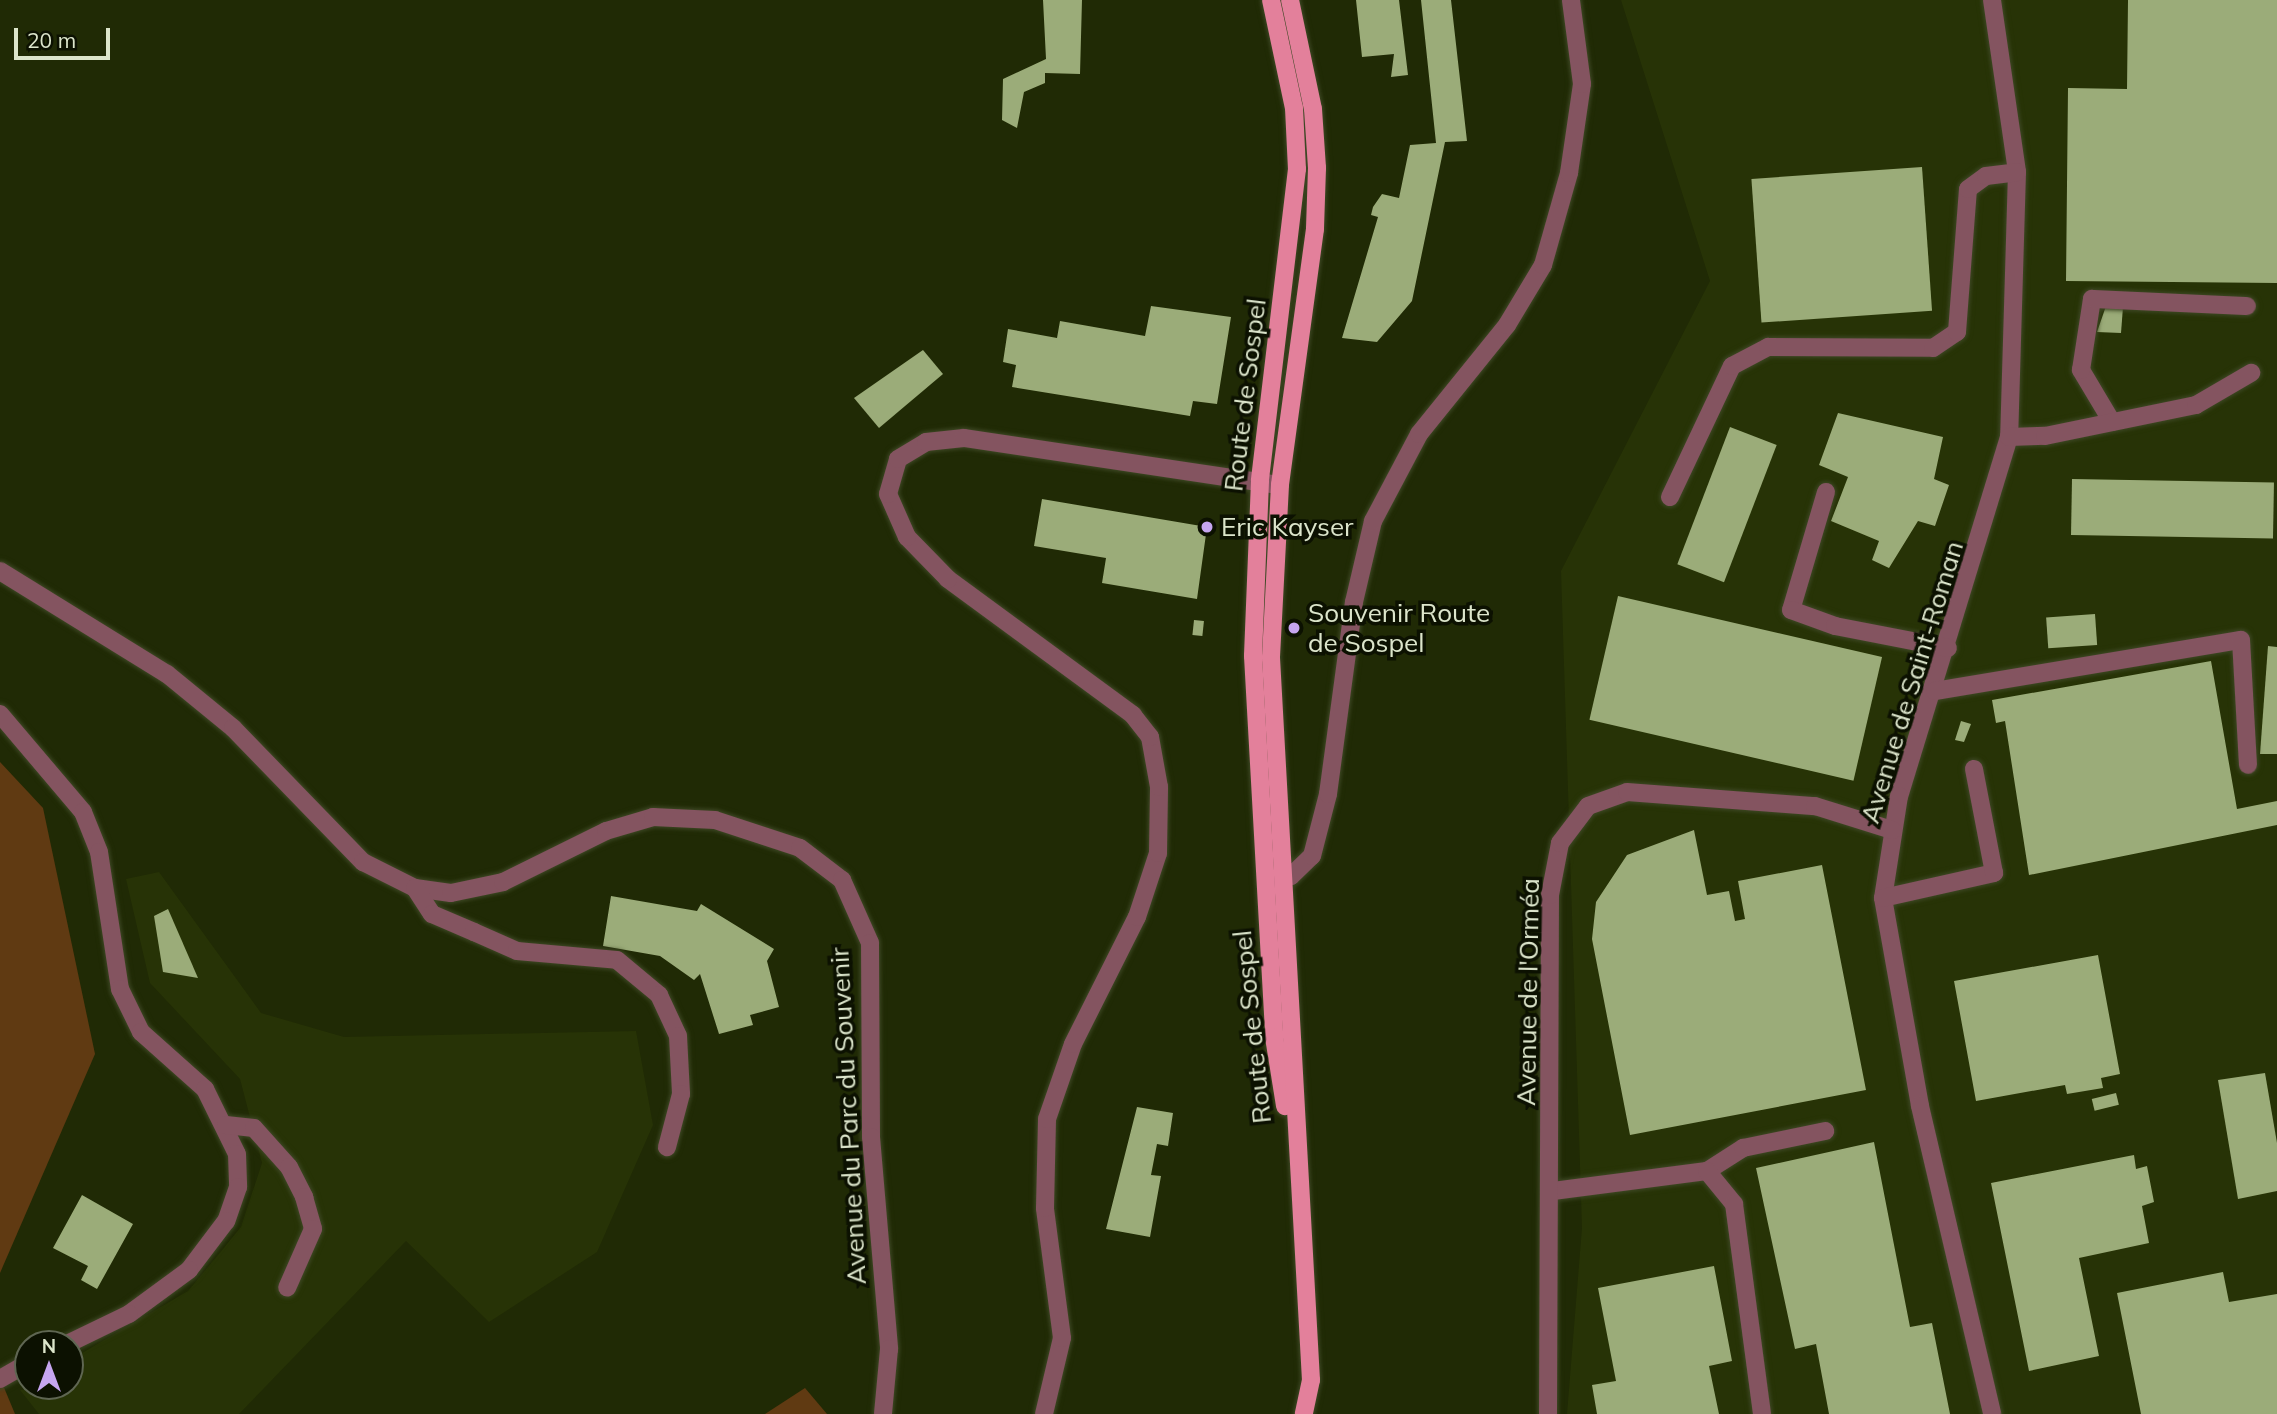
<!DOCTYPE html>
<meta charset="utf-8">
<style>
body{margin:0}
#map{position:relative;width:2277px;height:1414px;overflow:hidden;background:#202a05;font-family:Mulish,sans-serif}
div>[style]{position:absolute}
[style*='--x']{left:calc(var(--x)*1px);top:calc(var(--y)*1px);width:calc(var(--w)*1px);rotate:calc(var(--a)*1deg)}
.built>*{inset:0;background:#273306}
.green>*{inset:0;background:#603a12}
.building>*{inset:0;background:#9bac79;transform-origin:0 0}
.roads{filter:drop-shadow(0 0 2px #3e4825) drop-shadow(0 0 2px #3e4825)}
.minor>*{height:18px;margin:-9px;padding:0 9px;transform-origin:9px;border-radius:9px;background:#845460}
.major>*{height:18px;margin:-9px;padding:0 9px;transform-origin:9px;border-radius:9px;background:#e3809b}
.dots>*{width:19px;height:19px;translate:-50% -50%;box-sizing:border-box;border:4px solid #0c1101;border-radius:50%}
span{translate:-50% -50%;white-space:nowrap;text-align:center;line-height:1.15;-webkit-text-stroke:7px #0c1101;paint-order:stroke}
.street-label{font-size:26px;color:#dce5cb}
.poi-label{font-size:26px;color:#dce5cb}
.left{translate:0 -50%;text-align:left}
.north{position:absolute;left:14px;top:1330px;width:70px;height:70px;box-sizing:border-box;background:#0c1101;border:2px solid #5f6652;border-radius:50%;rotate:0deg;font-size:19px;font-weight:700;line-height:28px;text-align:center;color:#dce5cb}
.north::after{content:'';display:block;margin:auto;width:24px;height:32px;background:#c6a6f0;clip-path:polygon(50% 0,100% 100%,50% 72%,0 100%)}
.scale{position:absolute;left:14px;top:28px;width:96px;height:32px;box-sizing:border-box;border:4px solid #dce5cb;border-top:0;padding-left:9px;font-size:21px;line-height:24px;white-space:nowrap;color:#dce5cb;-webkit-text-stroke:5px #0c1101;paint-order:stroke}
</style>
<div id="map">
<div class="built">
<i style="clip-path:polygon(1621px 0,2277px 0,2277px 1414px,1567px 1414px,1582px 1228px,1561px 571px,1710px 281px)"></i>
<i style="clip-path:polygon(159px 872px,261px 1013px,344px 1037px,636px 1031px,653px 1125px,597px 1252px,489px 1322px,406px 1241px,239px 1414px,39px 1414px,20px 1390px,70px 1386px,70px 1360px,188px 1291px,241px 1227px,262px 1163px,240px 1079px,150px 983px,126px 879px)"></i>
</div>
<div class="green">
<i style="clip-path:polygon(0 762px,43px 808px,95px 1054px,0 1273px)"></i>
<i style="clip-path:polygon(0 1378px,15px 1414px,0 1414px)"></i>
<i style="clip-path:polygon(805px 1388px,827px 1414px,765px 1414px)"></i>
</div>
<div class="building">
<i style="clip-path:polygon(1043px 0,1082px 0,1080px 74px,1045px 73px,1045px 83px,1024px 92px,1017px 128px,1002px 120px,1003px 79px,1046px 59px)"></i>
<i style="clip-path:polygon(1356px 0,1399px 0,1408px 75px,1391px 77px,1394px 54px,1362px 57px)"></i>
<i style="clip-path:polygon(1421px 0,1451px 0,1467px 141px,1445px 142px,1412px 301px,1377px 342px,1342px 338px,1378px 217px,1371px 215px,1373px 207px,1382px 194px,1399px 198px,1410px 145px,1436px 143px)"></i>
<i style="clip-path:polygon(2128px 0,2277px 0,2277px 283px,2066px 281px,2068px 88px,2127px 89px)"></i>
<i style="left:1922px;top:167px;width:144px;height:171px;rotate:86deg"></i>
<i style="clip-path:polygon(1151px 306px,1231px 317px,1217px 404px,1193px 401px,1190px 416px,1012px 387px,1016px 365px,1003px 362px,1008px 329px,1057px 338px,1060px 321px,1145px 336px)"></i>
<i style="clip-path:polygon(2106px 306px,2123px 307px,2121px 333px,2097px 332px)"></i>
<i style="clip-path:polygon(923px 350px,943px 374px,879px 428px,854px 398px)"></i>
<i style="clip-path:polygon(1838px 413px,1943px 437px,1934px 479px,1949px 485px,1935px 526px,1918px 521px,1889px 568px,1872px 560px,1879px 541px,1831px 521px,1848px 477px,1819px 465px)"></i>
<i style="left:1730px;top:427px;width:50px;height:147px;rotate:21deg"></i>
<i style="left:2072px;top:479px;width:202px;height:56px;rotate:1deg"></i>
<i style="clip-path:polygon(1042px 499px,1207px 527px,1197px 599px,1102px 583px,1106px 558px,1034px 546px)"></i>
<i style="left:1618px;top:596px;width:271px;height:127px;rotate:13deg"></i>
<i style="left:2095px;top:614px;width:31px;height:49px;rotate:86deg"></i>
<i style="left:1194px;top:620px;width:10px;height:15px;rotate:6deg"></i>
<i style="clip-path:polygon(2268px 646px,2277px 647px,2277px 754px,2260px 754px)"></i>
<i style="clip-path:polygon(2211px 661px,2237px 809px,2277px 801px,2277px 825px,2029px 875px,2005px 721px,1996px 723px,1992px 700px)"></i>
<i style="clip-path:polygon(1961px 721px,1971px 724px,1964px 742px,1955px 740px)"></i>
<i style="clip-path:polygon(1694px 830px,1707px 895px,1729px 891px,1735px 921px,1745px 919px,1738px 881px,1822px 865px,1866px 1090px,1630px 1135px,1592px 939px,1596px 902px,1627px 855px)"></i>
<i style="clip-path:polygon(611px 896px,697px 911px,701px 904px,774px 949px,767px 961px,779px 1007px,750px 1015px,753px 1025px,719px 1034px,700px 974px,694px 980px,660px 956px,603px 946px)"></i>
<i style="clip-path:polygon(168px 909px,198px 978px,163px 972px,154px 916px)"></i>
<i style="clip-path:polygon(2098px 955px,2120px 1074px,2101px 1078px,2103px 1088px,2067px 1094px,2065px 1085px,1976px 1101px,1954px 981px)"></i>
<i style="clip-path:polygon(2265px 1073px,2277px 1143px,2277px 1191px,2238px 1199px,2218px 1080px)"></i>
<i style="left:2116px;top:1093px;width:12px;height:25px;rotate:76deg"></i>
<i style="clip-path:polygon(1137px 1107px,1173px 1113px,1168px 1146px,1157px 1144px,1151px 1175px,1161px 1176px,1150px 1237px,1106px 1229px)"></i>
<i style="clip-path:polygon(1874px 1142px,1910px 1327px,1932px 1323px,1950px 1414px,1829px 1414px,1816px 1344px,1795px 1349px,1756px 1168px)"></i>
<i style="clip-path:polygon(2134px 1155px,2136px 1169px,2147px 1166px,2154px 1202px,2142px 1206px,2149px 1243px,2079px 1258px,2099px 1356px,2029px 1371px,1991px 1183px)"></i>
<i style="clip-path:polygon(82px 1195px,133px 1224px,97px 1289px,81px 1280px,88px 1266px,53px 1248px)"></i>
<i style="clip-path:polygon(1714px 1266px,1732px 1361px,1709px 1366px,1719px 1414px,1597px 1414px,1592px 1385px,1616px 1381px,1598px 1288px)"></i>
<i style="clip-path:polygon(2223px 1272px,2229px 1302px,2277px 1294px,2277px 1414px,2141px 1414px,2117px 1293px)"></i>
</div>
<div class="roads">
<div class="minor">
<i style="--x:1992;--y:0;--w:174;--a:81.7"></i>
<i style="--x:2017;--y:172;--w:265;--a:91.7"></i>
<i style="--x:2009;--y:437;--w:375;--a:107"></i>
<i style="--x:1899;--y:796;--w:103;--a:98.9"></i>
<i style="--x:1883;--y:898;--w:211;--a:79.9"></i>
<i style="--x:1920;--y:1106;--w:316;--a:76.8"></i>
<i style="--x:2112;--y:422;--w:61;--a:-120.8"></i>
<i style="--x:2081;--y:370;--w:72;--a:-81.2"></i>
<i style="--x:2092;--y:299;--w:155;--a:2.6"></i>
<i style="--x:2009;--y:437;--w:36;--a:-2"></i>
<i style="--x:2045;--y:436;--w:154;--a:-11.6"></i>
<i style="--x:2196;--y:405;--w:64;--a:-30.2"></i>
<i style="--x:1826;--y:492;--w:123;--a:106.5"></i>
<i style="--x:1791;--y:610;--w:47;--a:20"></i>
<i style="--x:1835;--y:626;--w:115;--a:11"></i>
<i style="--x:1670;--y:497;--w:145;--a:-64.7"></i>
<i style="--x:1732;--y:366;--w:41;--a:-27.8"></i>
<i style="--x:1768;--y:347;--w:165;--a:0.3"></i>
<i style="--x:1933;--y:348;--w:29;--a:-34"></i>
<i style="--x:1957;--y:332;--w:143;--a:-85.6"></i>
<i style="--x:1968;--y:189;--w:22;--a:-36"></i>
<i style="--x:1986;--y:176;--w:31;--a:-7"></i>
<i style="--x:0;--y:571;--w:196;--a:31.7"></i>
<i style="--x:167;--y:674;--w:85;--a:39.3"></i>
<i style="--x:233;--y:728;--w:187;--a:45.9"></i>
<i style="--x:363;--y:862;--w:58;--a:26.6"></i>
<i style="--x:415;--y:888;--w:36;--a:8"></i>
<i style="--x:451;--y:893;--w:53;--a:-11.9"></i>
<i style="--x:503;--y:882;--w:115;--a:-26.3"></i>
<i style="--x:606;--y:831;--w:49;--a:-16.6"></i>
<i style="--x:653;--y:817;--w:62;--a:2.8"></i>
<i style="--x:715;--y:820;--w:89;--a:18.2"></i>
<i style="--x:800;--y:848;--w:53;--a:37.3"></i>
<i style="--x:842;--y:880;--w:69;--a:66"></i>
<i style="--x:870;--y:943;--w:194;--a:89.7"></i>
<i style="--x:871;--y:1137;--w:213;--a:85.1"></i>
<i style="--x:889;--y:1349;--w:65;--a:95.3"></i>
<i style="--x:1935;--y:691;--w:310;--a:-9.5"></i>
<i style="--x:2241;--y:640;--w:125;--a:86.8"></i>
<i style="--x:0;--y:714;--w:128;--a:49.7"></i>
<i style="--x:83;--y:812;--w:43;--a:68.2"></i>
<i style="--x:99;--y:852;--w:139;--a:81.3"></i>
<i style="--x:120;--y:989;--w:48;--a:64"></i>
<i style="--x:141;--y:1032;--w:86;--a:41.7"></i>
<i style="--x:205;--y:1089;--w:72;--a:63.8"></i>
<i style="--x:237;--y:1154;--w:33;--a:88"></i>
<i style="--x:238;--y:1187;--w:36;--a:109"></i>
<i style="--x:226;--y:1221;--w:61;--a:127.1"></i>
<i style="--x:189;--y:1270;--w:74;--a:143.7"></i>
<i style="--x:129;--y:1314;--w:69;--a:154.2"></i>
<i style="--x:1272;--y:882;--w:20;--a:-18"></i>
<i style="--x:1291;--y:876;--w:29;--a:-44"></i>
<i style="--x:1312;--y:856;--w:64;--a:-75.5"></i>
<i style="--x:1328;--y:794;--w:194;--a:-82.3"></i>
<i style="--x:1354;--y:602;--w:83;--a:-76.8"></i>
<i style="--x:1373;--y:521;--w:98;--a:-62.1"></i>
<i style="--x:1419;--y:434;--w:140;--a:-51.1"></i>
<i style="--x:1507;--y:325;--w:70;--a:-59"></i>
<i style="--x:1543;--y:265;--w:96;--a:-74.2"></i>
<i style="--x:1569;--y:173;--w:90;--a:-81.7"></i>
<i style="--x:1582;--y:84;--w:85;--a:-97.5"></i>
<i style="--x:415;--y:888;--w:31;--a:57"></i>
<i style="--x:432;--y:914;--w:46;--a:23.2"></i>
<i style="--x:474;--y:932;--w:47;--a:23.8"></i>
<i style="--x:517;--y:951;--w:100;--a:5.1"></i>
<i style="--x:617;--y:960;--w:55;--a:39.8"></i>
<i style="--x:659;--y:995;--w:45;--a:65.1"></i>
<i style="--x:678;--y:1036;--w:58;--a:87"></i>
<i style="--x:681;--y:1094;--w:55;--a:104.8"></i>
<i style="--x:1883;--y:898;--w:114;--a:-12.7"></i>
<i style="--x:1994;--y:873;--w:106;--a:-100.9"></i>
<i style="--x:226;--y:1125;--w:28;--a:6"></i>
<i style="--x:254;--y:1128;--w:52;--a:48.1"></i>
<i style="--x:289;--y:1167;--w:34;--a:63"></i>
<i style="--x:304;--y:1197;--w:33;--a:74"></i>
<i style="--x:313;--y:1229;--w:64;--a:113.8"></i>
<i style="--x:1707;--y:1171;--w:43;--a:-32.6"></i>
<i style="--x:1743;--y:1148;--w:84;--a:-11.7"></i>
<i style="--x:1553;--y:1191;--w:155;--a:-7.4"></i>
<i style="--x:1707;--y:1171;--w:43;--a:50.7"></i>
<i style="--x:1734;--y:1204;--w:212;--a:82.4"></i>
<i style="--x:0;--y:1379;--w:32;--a:-30"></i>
<i style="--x:1044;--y:1414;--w:78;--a:-76.7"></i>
<i style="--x:1062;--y:1338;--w:131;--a:-97.5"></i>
<i style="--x:1045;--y:1208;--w:89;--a:-88.7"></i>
<i style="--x:1047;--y:1119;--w:79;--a:-70.9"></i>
<i style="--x:1073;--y:1044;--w:142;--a:-63.3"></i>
<i style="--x:1137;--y:917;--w:67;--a:-71.8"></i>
<i style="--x:1158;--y:853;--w:66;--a:-89.1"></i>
<i style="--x:1159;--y:787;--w:51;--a:-100.2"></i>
<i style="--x:1150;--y:737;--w:28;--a:-128"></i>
<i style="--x:1133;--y:715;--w:230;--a:-143.7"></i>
<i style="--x:948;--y:579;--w:59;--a:-134.3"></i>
<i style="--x:907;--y:537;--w:47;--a:-113.8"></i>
<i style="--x:888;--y:494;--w:36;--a:-74"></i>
<i style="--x:898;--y:459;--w:33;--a:-31"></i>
<i style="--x:926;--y:442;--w:38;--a:-6"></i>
<i style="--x:964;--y:438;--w:319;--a:8.5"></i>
<i style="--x:1548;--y:1414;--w:519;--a:-89.78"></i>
<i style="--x:1550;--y:895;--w:53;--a:-79.1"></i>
<i style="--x:1560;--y:843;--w:46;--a:-52.9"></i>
<i style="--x:1588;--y:806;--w:41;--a:-19.7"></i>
<i style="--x:1627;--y:792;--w:189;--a:4.3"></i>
<i style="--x:1815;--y:806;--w:81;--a:17.3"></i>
</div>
<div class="major">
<i style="--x:1271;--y:0;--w:110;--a:78"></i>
<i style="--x:1294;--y:108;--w:61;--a:87.2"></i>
<i style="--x:1297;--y:169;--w:314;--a:96.8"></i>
<i style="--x:1260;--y:481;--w:175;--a:92.3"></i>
<i style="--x:1253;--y:656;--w:382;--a:86.8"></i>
<i style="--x:1274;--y:1037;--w:70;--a:80.9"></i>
<i style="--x:1290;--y:0;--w:111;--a:78.1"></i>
<i style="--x:1313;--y:109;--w:59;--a:86.1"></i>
<i style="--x:1317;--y:168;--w:61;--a:91.9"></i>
<i style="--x:1315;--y:229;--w:258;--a:97.8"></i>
<i style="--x:1280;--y:485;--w:173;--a:93"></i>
<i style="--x:1271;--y:658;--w:723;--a:86.83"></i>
<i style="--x:1311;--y:1380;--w:35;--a:102"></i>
</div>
</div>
<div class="dots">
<i style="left:1207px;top:527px;background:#c6a6f0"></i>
<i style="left:1294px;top:628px;background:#c6a6f0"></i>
</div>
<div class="street-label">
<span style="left:1245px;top:395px;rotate:-83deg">Route de Sospel</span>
<span style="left:1912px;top:682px;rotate:-73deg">Avenue de Saint-Roman</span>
<span style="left:1528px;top:992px;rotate:-89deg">Avenue de l'Orméa</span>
<span style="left:1252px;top:1027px;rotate:-96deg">Route de Sospel</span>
<span style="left:848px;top:1116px;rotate:-93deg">Avenue du Parc du Souvenir</span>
</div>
<div class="poi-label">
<span class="left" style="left:1221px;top:527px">Eric Kayser</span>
<span class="left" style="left:1308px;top:628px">Souvenir Route<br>de Sospel</span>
</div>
<div class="north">N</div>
<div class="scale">20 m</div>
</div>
